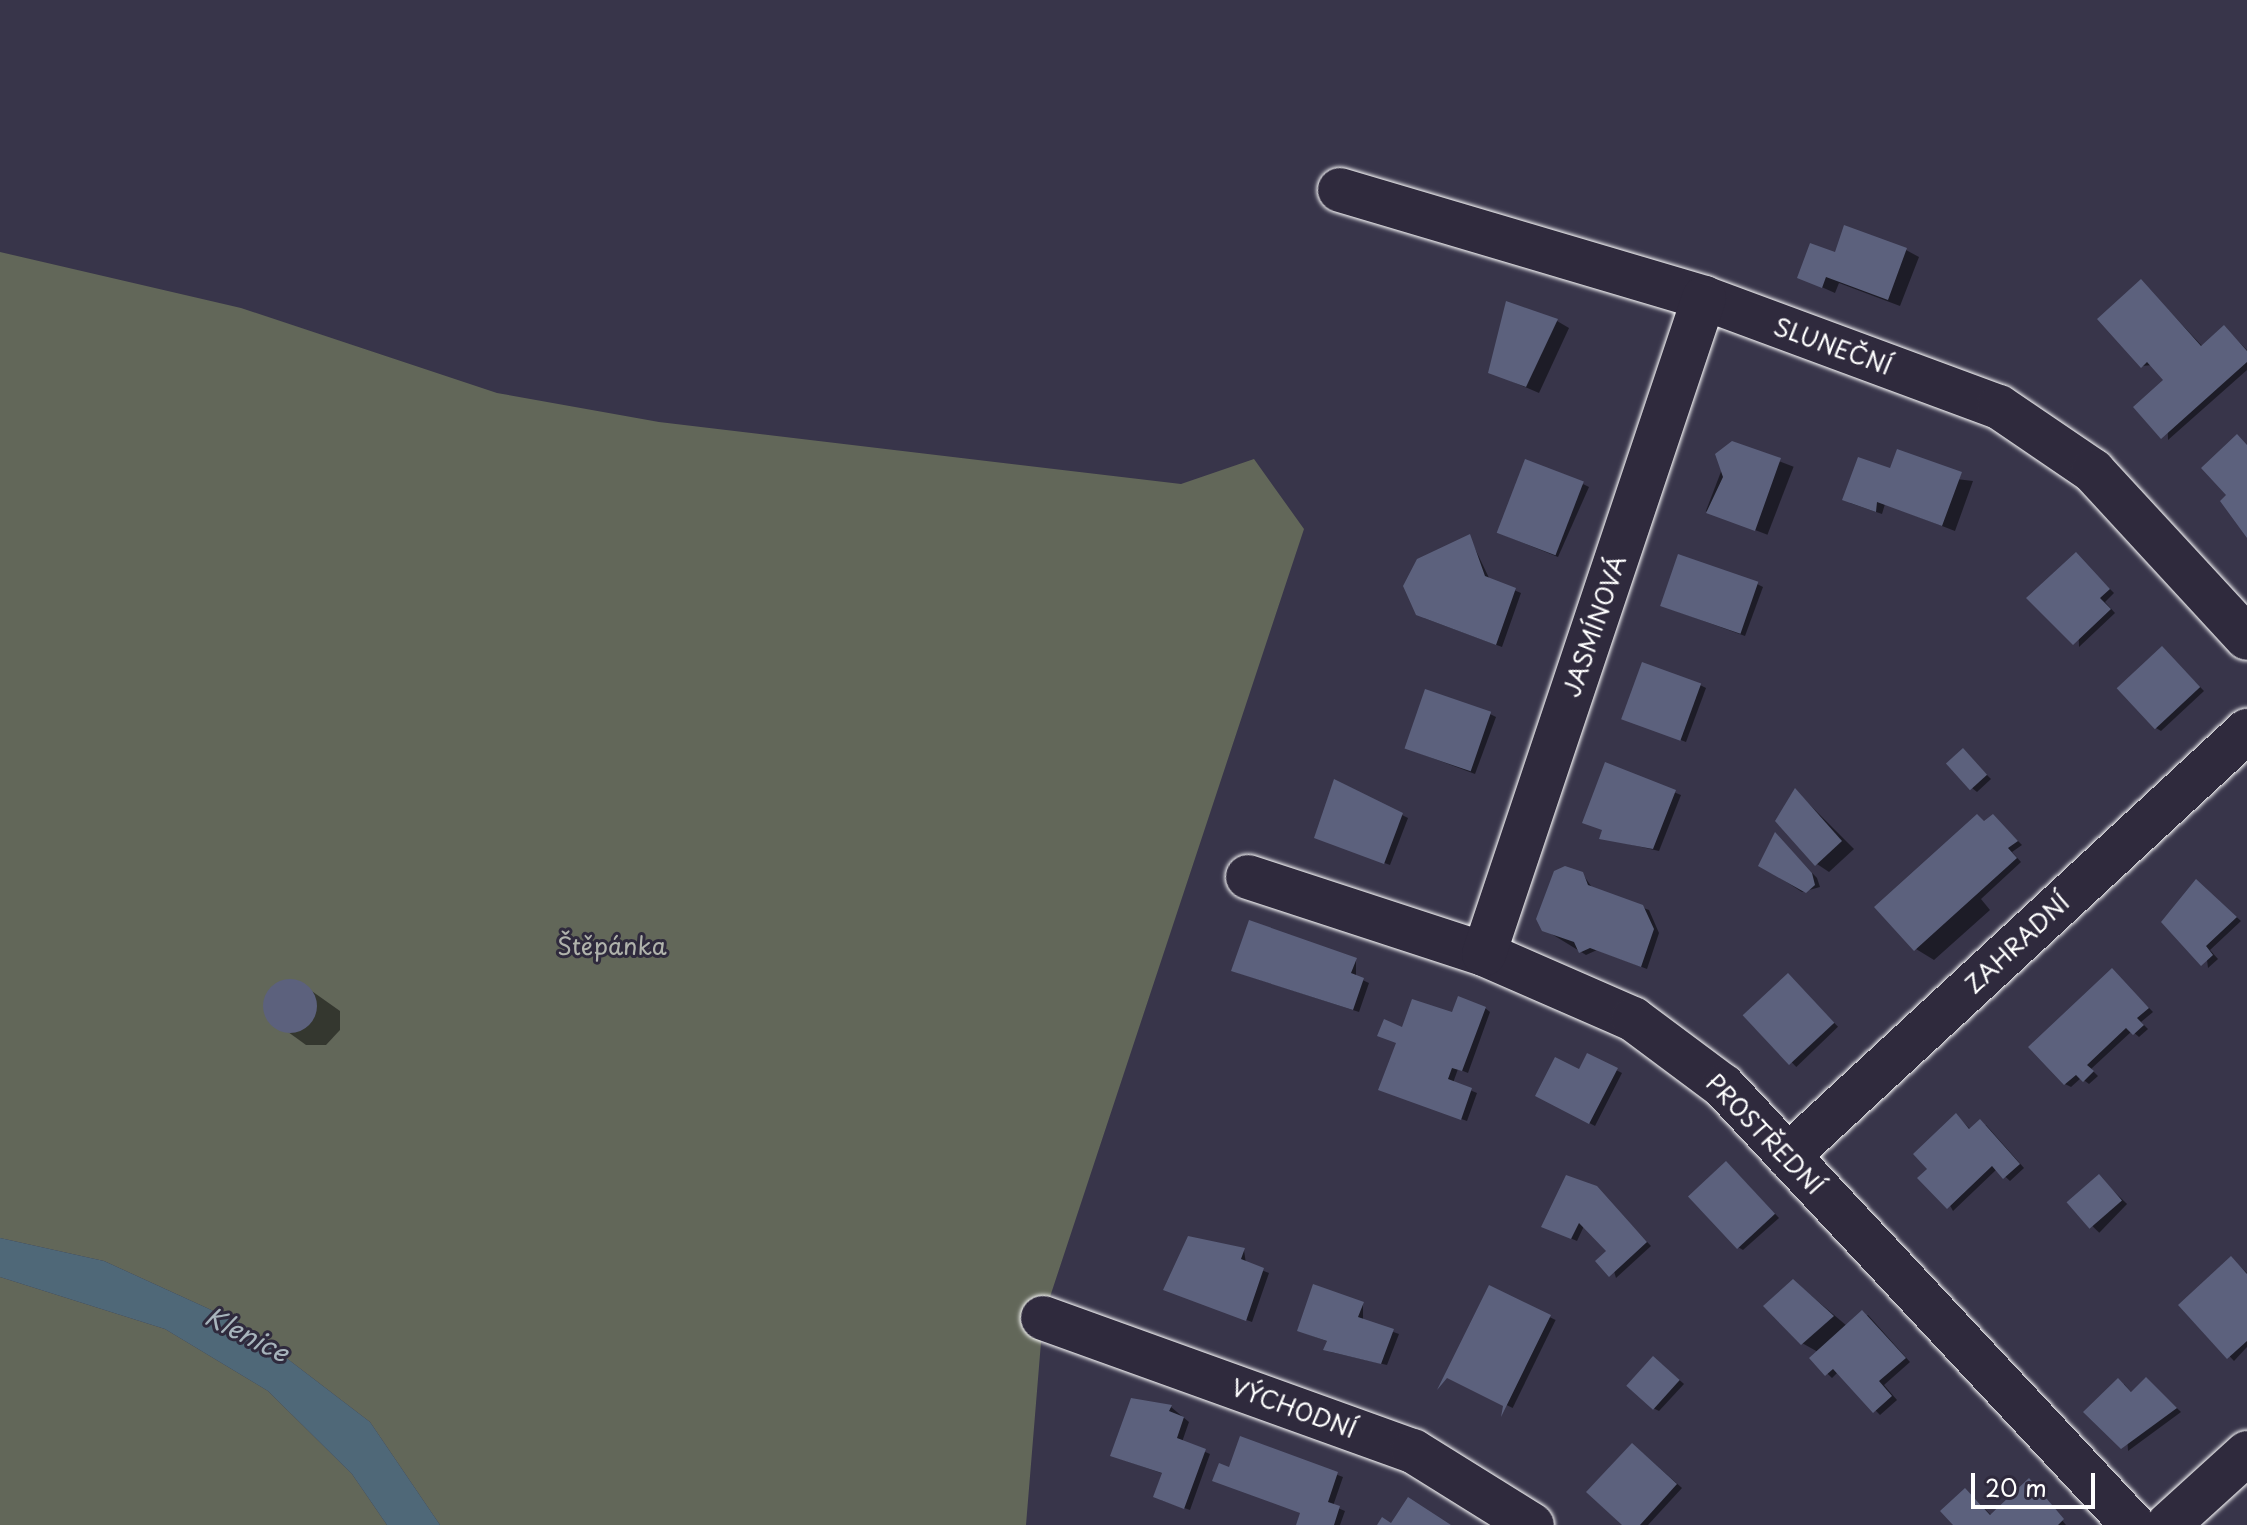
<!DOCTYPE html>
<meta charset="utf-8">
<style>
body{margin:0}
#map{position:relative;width:2247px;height:1525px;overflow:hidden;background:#38354a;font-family:"Playpen Sans",sans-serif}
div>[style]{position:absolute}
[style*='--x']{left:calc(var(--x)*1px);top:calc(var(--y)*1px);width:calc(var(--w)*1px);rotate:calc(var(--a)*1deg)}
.green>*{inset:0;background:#626759}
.water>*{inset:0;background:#4f6878}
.shadow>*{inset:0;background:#0007;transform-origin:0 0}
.building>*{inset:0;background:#5c617d;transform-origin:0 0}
.round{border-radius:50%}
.roads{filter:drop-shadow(0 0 2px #fff) drop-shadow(0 0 2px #fff)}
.street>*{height:44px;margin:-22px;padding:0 22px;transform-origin:22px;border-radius:22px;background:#2f2a3d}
span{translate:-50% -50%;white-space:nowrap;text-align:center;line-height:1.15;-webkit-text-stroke:6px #2f2a3d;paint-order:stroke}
.street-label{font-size:24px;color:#fff}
.park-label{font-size:24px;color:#b0b3ac}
.water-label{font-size:26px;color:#a7b4bc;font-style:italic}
.scale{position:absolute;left:1971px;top:1473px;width:124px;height:36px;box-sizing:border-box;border:4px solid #fff;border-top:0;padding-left:10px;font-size:24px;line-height:28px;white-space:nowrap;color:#fff;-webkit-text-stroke:6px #2f2a3d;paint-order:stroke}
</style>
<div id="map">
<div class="green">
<i style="clip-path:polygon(0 252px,241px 308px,497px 393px,659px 422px,1181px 484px,1254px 459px,1304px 529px,1043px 1318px,1026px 1525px,440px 1525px,370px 1422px,242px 1324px,104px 1261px,0 1238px)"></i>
<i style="clip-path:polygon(0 1277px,165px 1329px,268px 1391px,352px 1474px,387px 1525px,0 1525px)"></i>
</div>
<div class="water">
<i style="clip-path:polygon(0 1238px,104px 1261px,242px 1324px,370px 1422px,440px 1525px,387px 1525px,352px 1474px,268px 1391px,165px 1329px,0 1277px)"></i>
</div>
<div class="shadow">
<i style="clip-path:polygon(1906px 250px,1919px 257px,1900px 306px,1839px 283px,1835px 293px,1799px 277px,1836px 255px)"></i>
<i style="clip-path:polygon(2142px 282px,2203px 347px,2225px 328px,2247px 350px,2247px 370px,2168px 440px,2166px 380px,2152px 365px,2142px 366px)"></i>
<i style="clip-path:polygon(1557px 321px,1569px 328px,1539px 393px,1490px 372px)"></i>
<i style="left:1732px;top:443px;width:66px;height:73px;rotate:21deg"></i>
<i style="clip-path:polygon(1891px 471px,1973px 481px,1955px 531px,1885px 504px,1882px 514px,1850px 503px)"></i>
<i style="clip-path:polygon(1583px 484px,1589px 487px,1558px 557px,1504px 535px)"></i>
<i style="clip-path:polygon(1469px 536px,1490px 580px,1521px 593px,1502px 647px,1424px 618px)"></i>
<i style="clip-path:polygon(2076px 555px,2114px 593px,2105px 602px,2115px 613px,2079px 647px)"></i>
<i style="clip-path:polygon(1757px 584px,1763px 587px,1745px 636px,1668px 608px)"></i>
<i style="clip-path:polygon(2163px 649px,2204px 691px,2161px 731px,2156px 728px)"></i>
<i style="clip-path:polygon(1700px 685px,1706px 688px,1686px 742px,1629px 721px)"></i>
<i style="clip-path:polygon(1490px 714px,1496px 717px,1475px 774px,1411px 750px)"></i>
<i style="clip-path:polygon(1963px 751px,1991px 779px,1977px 792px,1972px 788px)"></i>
<i style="clip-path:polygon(1606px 765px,1681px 795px,1659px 851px,1602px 838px)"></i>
<i style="clip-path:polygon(1336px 782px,1408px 818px,1390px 865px,1322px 840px)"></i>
<i style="clip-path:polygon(1795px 790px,1854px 849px,1829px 872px,1817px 864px)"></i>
<i style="clip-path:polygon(1993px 816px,2022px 845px,2012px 852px,2021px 862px,1981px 899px,1990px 910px,1934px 960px,1916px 949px,1977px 817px,1986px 823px)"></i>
<i style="clip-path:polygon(1776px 835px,1817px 878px,1820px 887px,1802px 892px,1760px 865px)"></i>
<i style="clip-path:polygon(1582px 873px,1593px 889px,1649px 910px,1659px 933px,1647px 969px,1597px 950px,1586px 955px,1550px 933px)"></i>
<i style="clip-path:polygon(2197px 881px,2241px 921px,2210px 950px,2218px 959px,2208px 968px)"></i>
<i style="clip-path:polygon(1356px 960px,1356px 977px,1369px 983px,1359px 1012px,1239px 973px)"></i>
<i style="clip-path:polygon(2112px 970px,2153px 1012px,2141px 1022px,2148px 1029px,2139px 1037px,2132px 1031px,2091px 1069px,2098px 1076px,2089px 1084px,2081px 1078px,2071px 1087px,2065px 1084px)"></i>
<i style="left:1788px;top:975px;width:72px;height:58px;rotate:46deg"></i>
<i style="clip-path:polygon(279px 982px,299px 982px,340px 1011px,340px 1030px,326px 1045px,306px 1045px,266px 1016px,266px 996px)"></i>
<i style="clip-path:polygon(1485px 1008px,1490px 1012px,1468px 1073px,1458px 1069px,1453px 1083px,1477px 1093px,1467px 1121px,1386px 1092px,1403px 1029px)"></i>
<i style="clip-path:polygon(1588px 1056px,1622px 1073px,1595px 1126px,1537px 1095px,1580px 1071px)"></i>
<i style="clip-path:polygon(1957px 1116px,1971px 1130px,1986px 1125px,2024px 1168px,2010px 1181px,1997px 1169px,1953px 1211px,1930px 1169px)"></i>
<i style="clip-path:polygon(1727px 1163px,1779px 1218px,1743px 1250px,1738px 1247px)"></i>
<i style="left:2099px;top:1177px;width:39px;height:40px;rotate:44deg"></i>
<i style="clip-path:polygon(1596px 1188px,1651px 1246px,1616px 1278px,1608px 1251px,1584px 1226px,1577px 1241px,1549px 1229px)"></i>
<i style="clip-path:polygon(1244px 1250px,1246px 1264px,1269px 1273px,1252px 1322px,1171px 1292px)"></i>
<i style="clip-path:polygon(2231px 1258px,2247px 1273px,2247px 1347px,2234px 1361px,2181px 1305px)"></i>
<i style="clip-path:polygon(1794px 1281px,1847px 1326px,1868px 1315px,1910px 1362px,1884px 1385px,1897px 1400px,1880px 1415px,1838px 1372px,1832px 1378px,1812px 1359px,1818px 1352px,1802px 1343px)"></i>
<i style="left:1490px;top:1288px;width:73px;height:98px;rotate:26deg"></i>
<i style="clip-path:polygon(1363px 1304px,1363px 1321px,1399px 1334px,1387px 1365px,1331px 1352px,1329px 1342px,1305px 1333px)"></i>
<i style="clip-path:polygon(1659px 1362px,1684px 1384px,1659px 1411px,1653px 1408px)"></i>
<i style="clip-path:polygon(2147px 1380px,2181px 1412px,2128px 1451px,2124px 1384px,2133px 1394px)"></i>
<i style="clip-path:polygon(1171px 1407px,1189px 1422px,1182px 1442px,1210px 1454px,1190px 1510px,1161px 1500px,1164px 1474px,1118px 1458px)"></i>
<i style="clip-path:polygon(1241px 1439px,1343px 1477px,1333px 1506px,1345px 1511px,1340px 1525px,1298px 1525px,1302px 1513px,1230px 1470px)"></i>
<i style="clip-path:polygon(1638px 1449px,1682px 1488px,1648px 1525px,1625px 1525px)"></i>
<i style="clip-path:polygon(2029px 1481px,2066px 1525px,1956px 1525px,1966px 1490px,1992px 1516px)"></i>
</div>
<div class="building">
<i style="clip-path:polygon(1844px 225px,1907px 248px,1888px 300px,1826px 277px,1822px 288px,1797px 278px,1810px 243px,1835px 252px)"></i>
<i style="clip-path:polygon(2141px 279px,2201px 346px,2224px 325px,2247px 351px,2247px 362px,2161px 439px,2133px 407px,2163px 380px,2147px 362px,2141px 368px,2097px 319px)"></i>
<i style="clip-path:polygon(1506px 301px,1558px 319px,1526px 387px,1488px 373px)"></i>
<i style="clip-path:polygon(2237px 434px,2247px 445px,2247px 538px,2220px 501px,2226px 495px,2201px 468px)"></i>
<i style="clip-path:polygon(1732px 441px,1781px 458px,1755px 531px,1706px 513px,1723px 477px,1715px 454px)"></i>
<i style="clip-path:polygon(1897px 449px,1962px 472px,1942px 526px,1877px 502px,1876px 512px,1842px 500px,1858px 457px,1890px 468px)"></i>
<i style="left:1525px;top:459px;width:63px;height:79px;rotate:21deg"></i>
<i style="clip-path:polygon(1470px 534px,1485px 576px,1516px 588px,1496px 645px,1416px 615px,1403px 586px,1417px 559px)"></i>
<i style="clip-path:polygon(2076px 552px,2110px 589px,2100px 598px,2111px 609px,2073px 645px,2026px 598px)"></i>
<i style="left:1678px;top:554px;width:85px;height:55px;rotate:19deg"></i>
<i style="left:2162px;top:646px;width:56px;height:62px;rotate:47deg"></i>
<i style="left:1642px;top:662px;width:63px;height:61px;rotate:20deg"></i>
<i style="left:1425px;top:689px;width:70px;height:63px;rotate:19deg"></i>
<i style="left:1963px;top:748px;width:36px;height:23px;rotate:48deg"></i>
<i style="clip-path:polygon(1605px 762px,1676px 790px,1653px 849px,1599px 839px,1602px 830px,1582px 823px)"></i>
<i style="clip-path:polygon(1334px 779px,1403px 813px,1384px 864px,1314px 838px)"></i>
<i style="clip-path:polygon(1795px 788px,1842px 841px,1815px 866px,1775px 821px)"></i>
<i style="clip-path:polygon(1977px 814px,1984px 821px,1993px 814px,2018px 841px,2008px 848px,2017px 858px,1914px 951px,1874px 907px)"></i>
<i style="clip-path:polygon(1775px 832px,1812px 873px,1815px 885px,1806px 893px,1758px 866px)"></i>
<i style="clip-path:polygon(1565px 866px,1583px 872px,1588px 885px,1643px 905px,1654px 929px,1641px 967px,1590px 948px,1579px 953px,1574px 942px,1542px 931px,1536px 919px,1554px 871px)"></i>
<i style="clip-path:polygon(2196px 879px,2237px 917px,2206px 946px,2213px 955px,2201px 966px,2161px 922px)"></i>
<i style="clip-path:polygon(1249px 920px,1357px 958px,1351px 973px,1364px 978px,1353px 1010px,1231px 971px)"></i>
<i style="clip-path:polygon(2112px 968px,2149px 1008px,2137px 1018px,2144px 1025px,2133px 1035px,2126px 1028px,2087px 1065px,2094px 1071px,2083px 1082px,2076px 1075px,2064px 1085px,2028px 1047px)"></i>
<i style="left:1788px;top:973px;width:68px;height:62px;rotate:47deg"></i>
<i class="round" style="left:263px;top:979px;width:54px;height:54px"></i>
<i style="clip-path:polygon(1458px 996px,1486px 1007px,1462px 1071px,1452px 1068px,1448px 1079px,1472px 1088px,1461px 1120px,1378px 1090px,1396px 1043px,1377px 1036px,1384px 1019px,1402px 1027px,1412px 999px,1452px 1012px)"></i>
<i style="clip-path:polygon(1587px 1053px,1618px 1068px,1589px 1124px,1535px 1096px,1555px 1057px,1579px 1069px)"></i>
<i style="clip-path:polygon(1956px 1113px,1969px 1129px,1980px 1119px,2020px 1164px,2003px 1179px,1992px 1166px,1947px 1209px,1917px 1178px,1927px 1169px,1913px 1154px)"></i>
<i style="left:1726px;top:1161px;width:72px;height:52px;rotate:47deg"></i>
<i style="left:2099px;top:1174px;width:35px;height:43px;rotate:49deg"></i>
<i style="clip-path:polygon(1566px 1175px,1597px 1186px,1647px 1242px,1609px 1277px,1595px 1261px,1606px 1251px,1579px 1223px,1571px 1239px,1541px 1227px)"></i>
<i style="clip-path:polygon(1188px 1236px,1245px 1248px,1241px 1259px,1264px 1268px,1246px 1321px,1163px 1290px)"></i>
<i style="clip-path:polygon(2231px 1256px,2247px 1274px,2247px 1341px,2227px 1359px,2178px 1305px)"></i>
<i style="clip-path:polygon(1793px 1279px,1834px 1316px,1801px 1345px,1763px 1306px)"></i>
<i style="clip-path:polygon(1313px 1284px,1364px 1302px,1358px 1317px,1394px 1329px,1381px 1364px,1323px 1350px,1327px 1341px,1297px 1331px)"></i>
<i style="clip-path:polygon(1489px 1285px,1551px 1315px,1501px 1417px,1503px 1406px,1447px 1378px,1437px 1390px)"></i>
<i style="clip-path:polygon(1862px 1310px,1906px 1358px,1879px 1381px,1892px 1396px,1873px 1413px,1833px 1369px,1825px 1376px,1809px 1358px)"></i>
<i style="left:1653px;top:1356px;width:36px;height:40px;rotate:42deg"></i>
<i style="clip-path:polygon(2146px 1377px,2177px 1408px,2121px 1449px,2083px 1412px,2118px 1378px,2131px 1392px)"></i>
<i style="clip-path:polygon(1131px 1398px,1172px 1405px,1169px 1411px,1184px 1417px,1177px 1438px,1206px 1449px,1184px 1509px,1153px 1497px,1162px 1473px,1110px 1456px)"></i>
<i style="clip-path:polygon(1240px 1436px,1338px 1472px,1328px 1502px,1340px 1506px,1334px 1525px,1296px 1525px,1300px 1513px,1212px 1481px,1219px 1463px,1229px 1467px)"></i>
<i style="clip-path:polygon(1632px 1443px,1677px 1484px,1640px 1525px,1622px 1525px,1586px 1492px)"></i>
<i style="clip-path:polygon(2029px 1478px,2064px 1519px,2058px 1525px,1953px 1525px,1940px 1511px,1965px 1488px,1990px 1515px)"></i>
<i style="clip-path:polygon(1408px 1497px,1451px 1525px,1377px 1525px,1382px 1517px,1391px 1523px)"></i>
</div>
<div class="roads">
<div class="street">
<i style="--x:1340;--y:190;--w:380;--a:16.5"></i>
<i style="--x:1704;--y:298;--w:314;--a:20.3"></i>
<i style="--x:1999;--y:407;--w:114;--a:34.2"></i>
<i style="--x:2093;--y:471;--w:227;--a:47.3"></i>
<i style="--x:1248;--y:877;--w:248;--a:18.1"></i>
<i style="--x:1484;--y:954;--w:163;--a:23.6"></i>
<i style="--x:1633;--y:1019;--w:112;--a:36.7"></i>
<i style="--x:1723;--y:1086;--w:601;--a:46.96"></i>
<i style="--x:1484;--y:954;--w:692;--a:-71.46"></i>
<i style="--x:1788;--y:1156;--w:626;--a:-42.8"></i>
<i style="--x:1043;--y:1318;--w:393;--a:19.8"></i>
<i style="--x:1413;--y:1451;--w:140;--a:31.9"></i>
<i style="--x:2168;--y:1525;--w:107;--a:-42.3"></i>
</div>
</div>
<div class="street-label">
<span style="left:1833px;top:346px;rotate:20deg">SLUNEČNÍ</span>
<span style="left:1594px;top:626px;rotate:-71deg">JASMÍNOVÁ</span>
<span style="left:2017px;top:943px;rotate:-43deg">ZAHRADNÍ</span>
<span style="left:1765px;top:1134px;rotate:46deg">PROSTŘEDNÍ</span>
<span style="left:1294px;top:1408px;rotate:20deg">VÝCHODNÍ</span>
</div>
<div class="park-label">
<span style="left:612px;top:946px">Štěpánka</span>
</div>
<div class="water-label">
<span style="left:247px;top:1334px;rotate:27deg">Klenice</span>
</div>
<div class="scale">20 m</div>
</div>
